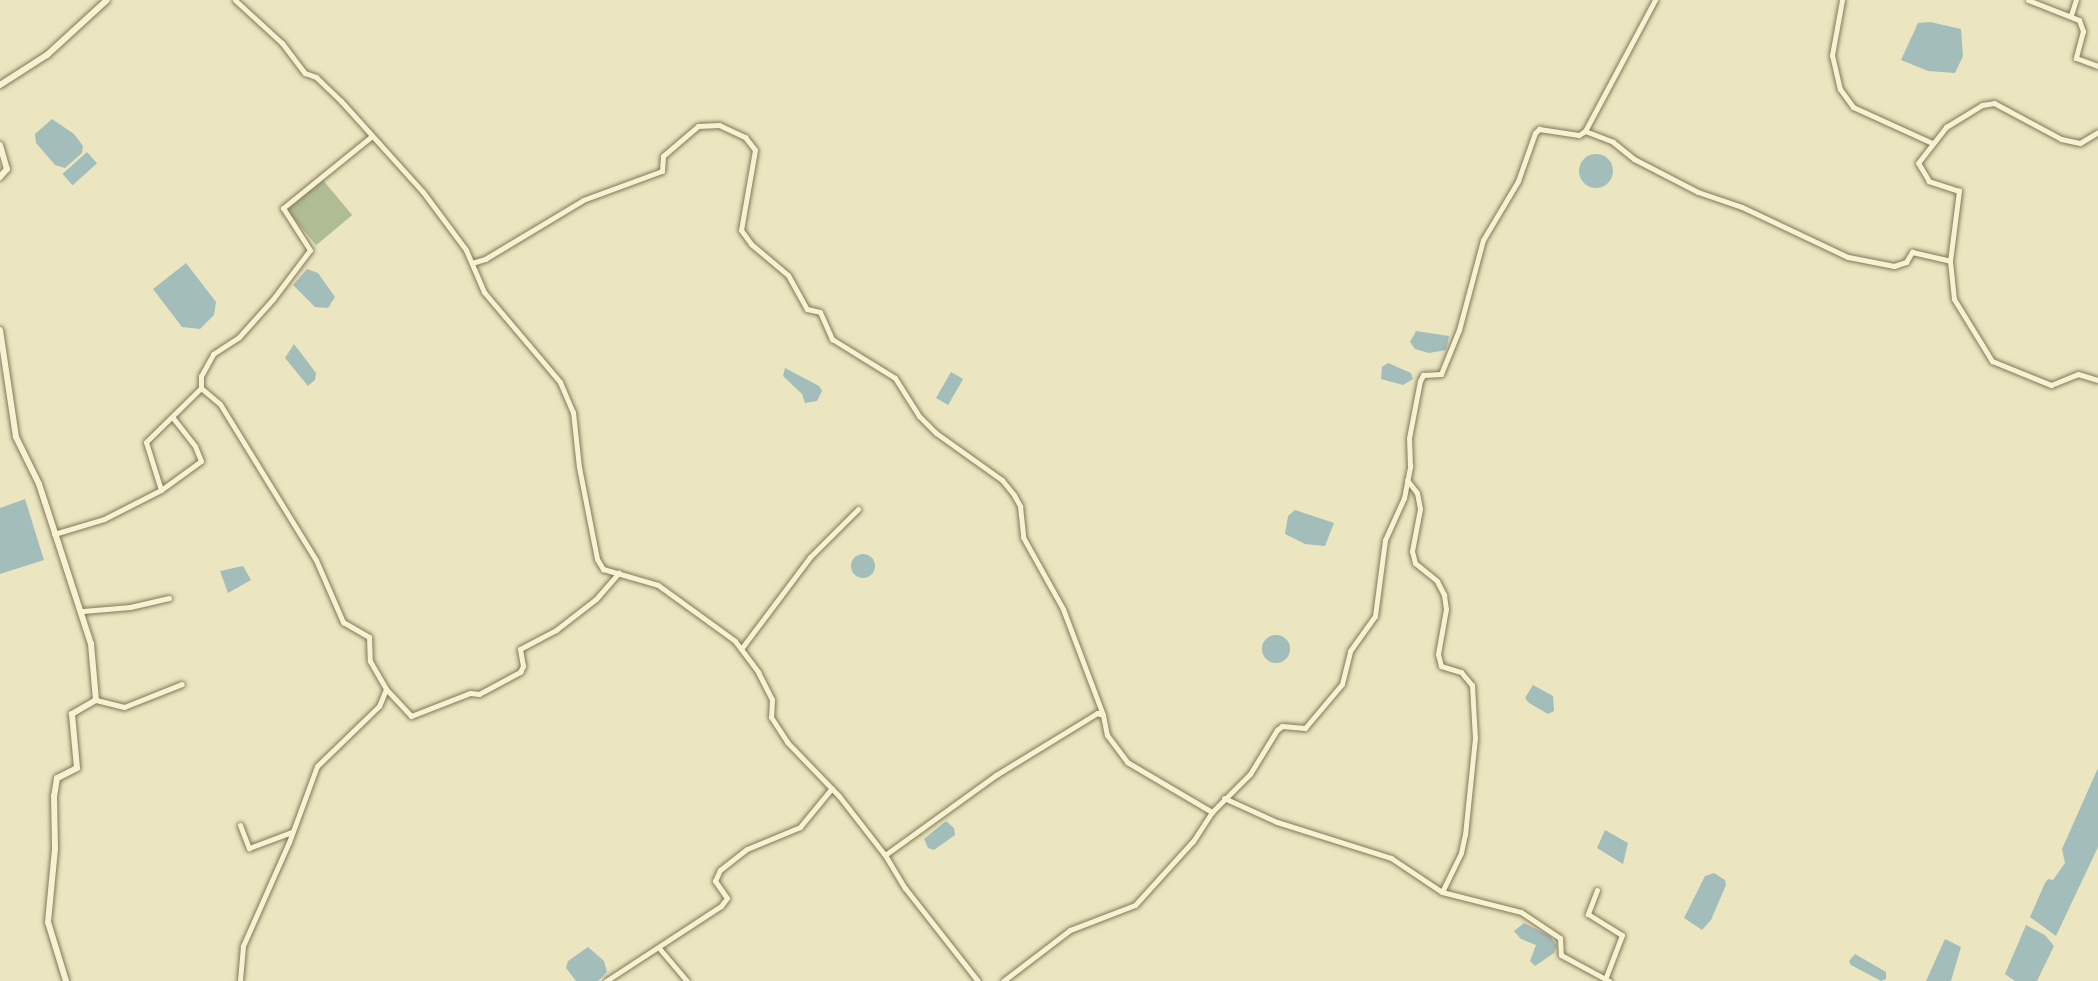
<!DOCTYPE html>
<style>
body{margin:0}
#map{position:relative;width:2098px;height:981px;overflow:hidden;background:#ebe6c0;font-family:"IBM Plex Serif",serif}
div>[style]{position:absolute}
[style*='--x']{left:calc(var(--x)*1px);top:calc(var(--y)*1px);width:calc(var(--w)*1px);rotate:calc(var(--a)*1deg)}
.cemetery>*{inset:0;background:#b0bd94;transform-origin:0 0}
.water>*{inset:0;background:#a3bdba;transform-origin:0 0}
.round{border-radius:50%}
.roads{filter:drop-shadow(0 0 2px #837759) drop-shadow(0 0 2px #837759)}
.minor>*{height:5px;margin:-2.5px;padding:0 2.5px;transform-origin:2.5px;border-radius:2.5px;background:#f6f2d2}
.tertiary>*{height:6px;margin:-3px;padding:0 3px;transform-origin:3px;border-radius:3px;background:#f6f2d2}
span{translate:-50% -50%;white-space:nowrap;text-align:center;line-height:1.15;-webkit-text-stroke:4.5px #f3efcf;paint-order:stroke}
</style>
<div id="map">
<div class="cemetery">
<i style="left:322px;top:179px;width:47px;height:47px;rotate:50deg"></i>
</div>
<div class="water">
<i style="clip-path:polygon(1930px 22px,1961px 29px,1963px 56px,1955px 73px,1928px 71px,1901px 60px,1918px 23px)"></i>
<i style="clip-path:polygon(52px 119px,74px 134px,83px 146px,82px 153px,65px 168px,55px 165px,36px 143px,35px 134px)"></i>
<i style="left:87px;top:152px;width:15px;height:33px;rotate:48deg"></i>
<i class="round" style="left:1579px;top:154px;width:34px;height:34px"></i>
<i style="clip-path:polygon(186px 263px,216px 302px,214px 315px,200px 329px,182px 327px,153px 289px)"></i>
<i style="clip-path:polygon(307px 269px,318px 273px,335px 297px,328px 308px,315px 307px,293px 285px)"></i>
<i style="clip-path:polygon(1416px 331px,1449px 336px,1446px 350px,1429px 353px,1415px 349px,1410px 342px)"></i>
<i style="clip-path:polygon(294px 344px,316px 373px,315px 380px,308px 386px,285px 358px)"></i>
<i style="clip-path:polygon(1388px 363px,1411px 373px,1413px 379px,1403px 385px,1381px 379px,1382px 367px)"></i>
<i style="clip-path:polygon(785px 368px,819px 386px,822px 391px,817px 401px,805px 403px,802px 394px,783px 376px)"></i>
<i style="left:951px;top:372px;width:14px;height:30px;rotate:30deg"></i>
<i style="clip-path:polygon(25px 499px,44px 560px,0 574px,0 508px)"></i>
<i style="clip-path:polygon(1295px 510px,1334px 523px,1325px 546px,1305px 544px,1285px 534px,1288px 516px)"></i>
<i class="round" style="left:851px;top:554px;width:24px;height:24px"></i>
<i style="clip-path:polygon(243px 566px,251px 580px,228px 593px,220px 571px)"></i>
<i class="round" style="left:1262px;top:635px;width:28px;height:28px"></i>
<i style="clip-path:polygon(1533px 685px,1553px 696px,1554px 711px,1548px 714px,1529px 703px,1525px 698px)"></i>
<i style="clip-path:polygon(2098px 768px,2098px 847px,2056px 936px,2030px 917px,2045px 883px,2048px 879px,2053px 880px,2065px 863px,2062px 849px)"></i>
<i style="clip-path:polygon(946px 821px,954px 828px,955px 835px,934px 850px,928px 848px,924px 839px)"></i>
<i style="clip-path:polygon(1605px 830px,1628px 843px,1623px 864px,1597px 848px)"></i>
<i style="clip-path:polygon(1714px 873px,1725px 880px,1726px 885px,1711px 920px,1702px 930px,1684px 918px,1705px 876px)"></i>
<i style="clip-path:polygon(1524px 923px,1550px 936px,1557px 946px,1554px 953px,1535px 966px,1530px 961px,1536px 945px,1521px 939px,1514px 931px)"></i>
<i style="clip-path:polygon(2026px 925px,2045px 935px,2054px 946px,2037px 981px,2015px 981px,2005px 974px)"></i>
<i style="clip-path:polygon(1945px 939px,1961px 947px,1951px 981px,1926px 981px)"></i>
<i style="clip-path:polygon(588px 947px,604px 961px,607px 972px,598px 981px,576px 981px,566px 968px,568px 961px)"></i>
<i style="clip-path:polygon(1855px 954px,1886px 972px,1886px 979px,1881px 981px,1851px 965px,1849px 961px)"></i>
</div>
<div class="roads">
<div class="minor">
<i style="--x:235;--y:0;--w:64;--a:42.5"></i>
<i style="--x:282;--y:43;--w:38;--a:53"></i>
<i style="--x:305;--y:73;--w:12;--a:20"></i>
<i style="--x:316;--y:77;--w:35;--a:44"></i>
<i style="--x:341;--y:101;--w:122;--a:48"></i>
<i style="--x:423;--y:192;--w:72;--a:53.4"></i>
<i style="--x:466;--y:250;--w:46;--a:66.8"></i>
<i style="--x:484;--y:292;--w:118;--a:49.8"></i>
<i style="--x:560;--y:382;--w:33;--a:67"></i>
<i style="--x:573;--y:412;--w:55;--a:83.8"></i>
<i style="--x:579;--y:467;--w:94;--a:78.9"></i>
<i style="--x:597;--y:559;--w:12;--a:59"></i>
<i style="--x:603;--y:569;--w:57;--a:16.2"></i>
<i style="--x:658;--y:585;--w:95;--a:36"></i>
<i style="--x:735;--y:641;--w:39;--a:53"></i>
<i style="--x:758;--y:672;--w:31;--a:63"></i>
<i style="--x:772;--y:700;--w:17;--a:93"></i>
<i style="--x:771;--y:717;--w:30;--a:57"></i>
<i style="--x:787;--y:742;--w:75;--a:46.1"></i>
<i style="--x:839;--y:796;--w:75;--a:52.1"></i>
<i style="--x:885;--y:855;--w:39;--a:59"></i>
<i style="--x:905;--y:888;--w:118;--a:51.9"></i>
<i style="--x:1842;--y:0;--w:56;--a:100.3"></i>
<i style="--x:1832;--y:55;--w:35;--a:77"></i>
<i style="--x:1840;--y:89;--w:22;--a:54"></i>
<i style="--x:1853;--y:107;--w:87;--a:24.5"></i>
<i style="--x:2028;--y:0;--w:55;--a:21.4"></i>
<i style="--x:2079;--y:20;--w:12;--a:70"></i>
<i style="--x:2083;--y:31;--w:28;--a:105"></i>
<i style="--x:2076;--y:58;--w:23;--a:20"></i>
<i style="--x:2071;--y:15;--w:16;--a:-72"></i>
<i style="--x:1585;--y:131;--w:30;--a:21"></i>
<i style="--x:1613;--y:142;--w:27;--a:39"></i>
<i style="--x:1634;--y:159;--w:72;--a:27.3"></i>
<i style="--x:1698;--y:192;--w:46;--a:18.8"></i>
<i style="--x:1742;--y:207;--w:117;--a:25.3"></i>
<i style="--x:1848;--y:257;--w:47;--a:11.1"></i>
<i style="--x:1894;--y:266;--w:13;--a:-18"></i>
<i style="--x:1906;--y:262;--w:12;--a:-59"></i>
<i style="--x:1912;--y:252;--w:39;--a:13"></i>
<i style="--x:1950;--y:261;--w:38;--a:84"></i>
<i style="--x:1954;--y:299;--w:73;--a:58.5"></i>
<i style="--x:1992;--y:361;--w:64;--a:22.1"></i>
<i style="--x:2051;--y:385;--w:29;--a:-22"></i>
<i style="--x:2078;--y:374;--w:21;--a:17"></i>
<i style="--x:1950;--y:261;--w:71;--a:-82.7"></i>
<i style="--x:1959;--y:191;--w:32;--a:-162"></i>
<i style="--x:1929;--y:181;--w:21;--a:-121"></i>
<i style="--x:1918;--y:163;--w:46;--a:-52.1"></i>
<i style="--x:1946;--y:127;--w:42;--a:-31.4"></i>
<i style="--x:1982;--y:105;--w:12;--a:-9"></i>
<i style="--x:1994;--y:103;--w:76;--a:28.2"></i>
<i style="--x:2061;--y:139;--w:19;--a:12"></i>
<i style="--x:2080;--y:143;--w:21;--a:-31"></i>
<i style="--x:472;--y:263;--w:14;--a:-17"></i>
<i style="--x:485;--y:259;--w:114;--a:-31"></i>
<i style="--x:583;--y:200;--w:84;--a:-20.2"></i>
<i style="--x:662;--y:171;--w:15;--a:-86"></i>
<i style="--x:663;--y:156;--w:46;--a:-40.6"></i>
<i style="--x:698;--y:126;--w:21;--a:-3"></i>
<i style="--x:719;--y:125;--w:29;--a:25"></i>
<i style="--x:745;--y:137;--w:16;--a:52"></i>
<i style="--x:755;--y:150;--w:81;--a:99.9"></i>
<i style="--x:741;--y:230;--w:17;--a:54"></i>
<i style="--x:751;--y:244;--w:48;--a:40"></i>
<i style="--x:788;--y:275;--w:39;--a:61"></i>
<i style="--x:807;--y:309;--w:13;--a:13"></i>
<i style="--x:820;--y:312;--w:30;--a:66"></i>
<i style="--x:832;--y:339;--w:74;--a:31.8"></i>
<i style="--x:895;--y:378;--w:45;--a:57.7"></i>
<i style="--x:919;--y:416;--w:24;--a:45"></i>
<i style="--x:936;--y:433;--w:81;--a:35.5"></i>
<i style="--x:1002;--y:480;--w:19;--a:51"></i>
<i style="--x:1014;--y:495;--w:13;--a:61"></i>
<i style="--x:1020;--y:506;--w:31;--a:84"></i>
<i style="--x:1023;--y:537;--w:82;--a:60.9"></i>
<i style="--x:1063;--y:609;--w:113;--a:69.3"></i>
<i style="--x:201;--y:388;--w:12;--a:-90"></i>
<i style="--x:201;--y:376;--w:25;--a:-61"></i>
<i style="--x:213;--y:354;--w:31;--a:-33"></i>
<i style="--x:239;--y:337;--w:51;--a:-48.2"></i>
<i style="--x:273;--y:299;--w:61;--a:-52.9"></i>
<i style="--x:310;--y:250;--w:50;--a:-122.7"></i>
<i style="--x:283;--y:208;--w:114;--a:-39"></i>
<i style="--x:1407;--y:480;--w:16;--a:52"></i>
<i style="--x:1417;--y:493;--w:16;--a:79"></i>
<i style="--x:1420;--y:509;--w:43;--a:100.8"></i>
<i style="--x:1412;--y:551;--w:12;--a:76"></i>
<i style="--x:1415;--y:563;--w:28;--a:39"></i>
<i style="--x:1437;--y:581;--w:16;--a:63"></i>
<i style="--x:1444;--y:595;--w:14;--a:82"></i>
<i style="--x:1446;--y:609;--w:46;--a:100.1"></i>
<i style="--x:1438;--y:654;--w:12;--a:76"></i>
<i style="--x:1441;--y:666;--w:21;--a:17"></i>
<i style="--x:1461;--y:672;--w:17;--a:50"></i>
<i style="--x:1472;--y:685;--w:53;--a:86.8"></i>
<i style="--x:1475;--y:738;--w:97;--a:95.9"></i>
<i style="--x:1465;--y:834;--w:19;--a:102"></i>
<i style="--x:1461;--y:853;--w:43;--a:116"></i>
<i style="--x:161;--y:490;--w:49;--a:-35.9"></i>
<i style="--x:201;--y:461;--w:16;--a:-112"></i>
<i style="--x:195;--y:446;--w:37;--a:-128"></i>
<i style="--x:54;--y:534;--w:52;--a:-16.7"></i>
<i style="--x:104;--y:519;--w:64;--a:-27"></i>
<i style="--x:161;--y:490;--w:50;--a:-107.4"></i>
<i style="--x:146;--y:442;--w:77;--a:-44.5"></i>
<i style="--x:201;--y:388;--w:25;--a:40"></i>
<i style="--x:220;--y:404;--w:183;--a:58.4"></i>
<i style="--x:316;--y:560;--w:68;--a:66.5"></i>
<i style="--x:343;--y:622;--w:30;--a:30"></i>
<i style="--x:369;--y:637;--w:24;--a:88"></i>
<i style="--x:370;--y:661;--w:32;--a:60"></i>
<i style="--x:386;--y:689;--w:18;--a:112"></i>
<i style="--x:379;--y:706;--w:86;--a:135.9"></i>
<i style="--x:317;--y:766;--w:81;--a:110.2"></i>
<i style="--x:289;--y:842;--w:114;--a:113.9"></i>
<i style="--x:243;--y:946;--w:35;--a:95"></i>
<i style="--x:83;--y:611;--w:47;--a:-4.9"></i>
<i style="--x:130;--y:607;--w:40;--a:-13"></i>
<i style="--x:741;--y:649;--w:115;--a:-53.1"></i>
<i style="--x:810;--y:557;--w:68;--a:-45"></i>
<i style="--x:386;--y:689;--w:37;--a:47"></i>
<i style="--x:411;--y:716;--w:63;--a:-21.3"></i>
<i style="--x:470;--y:693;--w:9;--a:6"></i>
<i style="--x:479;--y:694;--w:47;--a:-28.2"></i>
<i style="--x:520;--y:672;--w:7;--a:-63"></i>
<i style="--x:523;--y:666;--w:17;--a:-100"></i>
<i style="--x:520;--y:649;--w:41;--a:-27.8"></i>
<i style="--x:556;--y:630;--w:51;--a:-37.8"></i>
<i style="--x:596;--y:599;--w:35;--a:-49"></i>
<i style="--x:96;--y:700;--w:29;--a:14"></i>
<i style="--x:124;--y:707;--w:62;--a:-21.6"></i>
<i style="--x:1224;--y:798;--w:58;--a:24.4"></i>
<i style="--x:1277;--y:822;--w:120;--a:17.5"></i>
<i style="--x:1391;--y:858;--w:61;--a:33.7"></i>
<i style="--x:1442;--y:892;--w:81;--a:14.2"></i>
<i style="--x:1521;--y:912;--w:47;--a:33.7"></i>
<i style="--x:1560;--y:938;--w:17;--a:87"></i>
<i style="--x:1561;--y:955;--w:55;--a:28.4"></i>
<i style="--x:1212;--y:812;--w:54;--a:-45"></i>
<i style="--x:1250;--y:774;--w:52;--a:-58.5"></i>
<i style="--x:1277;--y:730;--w:6;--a:-39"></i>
<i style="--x:1282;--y:726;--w:23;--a:5"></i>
<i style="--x:1305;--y:728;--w:57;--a:-49.9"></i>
<i style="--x:1342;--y:684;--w:34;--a:-76"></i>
<i style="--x:1350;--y:651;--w:43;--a:-54.5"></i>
<i style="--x:1375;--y:616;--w:77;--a:-82.5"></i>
<i style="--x:1385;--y:540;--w:46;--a:-65.7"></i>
<i style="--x:1404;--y:498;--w:33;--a:-79"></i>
<i style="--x:1410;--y:466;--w:28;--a:-92"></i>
<i style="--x:1409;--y:438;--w:58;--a:-79.1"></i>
<i style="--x:1420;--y:381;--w:7;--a:-63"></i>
<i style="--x:1423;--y:375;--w:18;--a:-3"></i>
<i style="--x:1441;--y:374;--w:48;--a:-67.8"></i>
<i style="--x:1459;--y:330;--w:93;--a:-75.1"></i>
<i style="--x:1483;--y:240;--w:69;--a:-59.3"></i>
<i style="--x:1518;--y:181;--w:51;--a:-70.5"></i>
<i style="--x:1535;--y:133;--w:6;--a:-45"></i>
<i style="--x:1539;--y:129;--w:40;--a:8.5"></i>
<i style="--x:1579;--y:135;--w:7;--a:-34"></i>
<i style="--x:1585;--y:131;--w:149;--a:-61.9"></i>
<i style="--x:240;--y:825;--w:25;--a:69"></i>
<i style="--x:249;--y:848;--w:46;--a:-20.4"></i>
<i style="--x:885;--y:855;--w:137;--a:-35.8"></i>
<i style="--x:996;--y:775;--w:119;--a:-31.5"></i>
<i style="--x:1097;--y:713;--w:6;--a:18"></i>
<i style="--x:1103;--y:715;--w:20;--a:79"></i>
<i style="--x:1107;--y:735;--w:34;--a:53"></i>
<i style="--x:1127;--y:762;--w:99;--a:30.5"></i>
<i style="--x:1212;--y:812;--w:35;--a:123"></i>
<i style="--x:1193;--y:841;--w:86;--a:132.2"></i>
<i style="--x:1135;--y:905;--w:70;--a:159"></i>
<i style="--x:1070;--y:930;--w:84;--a:142.7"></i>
<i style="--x:1597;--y:890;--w:26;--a:111"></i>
<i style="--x:1588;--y:914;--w:40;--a:32"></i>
<i style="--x:1622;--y:935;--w:45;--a:110.9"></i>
<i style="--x:659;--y:948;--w:43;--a:49.7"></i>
<i style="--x:606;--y:981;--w:137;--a:-33.1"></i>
<i style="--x:721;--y:906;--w:10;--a:-53"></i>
<i style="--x:727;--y:898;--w:21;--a:-125"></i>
<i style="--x:715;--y:881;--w:12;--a:-66"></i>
<i style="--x:720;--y:870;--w:34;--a:-38"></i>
<i style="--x:747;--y:849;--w:57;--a:-22.5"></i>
<i style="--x:800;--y:827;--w:50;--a:-50.6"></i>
</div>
<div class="tertiary">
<i style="--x:0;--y:85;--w:56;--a:-32.6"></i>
<i style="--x:47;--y:55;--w:81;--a:-42.5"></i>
<i style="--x:0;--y:145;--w:25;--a:74"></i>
<i style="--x:7;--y:169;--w:11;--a:131"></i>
<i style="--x:0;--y:330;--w:108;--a:81.5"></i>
<i style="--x:16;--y:437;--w:52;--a:63.9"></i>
<i style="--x:39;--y:484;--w:168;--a:72"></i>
<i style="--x:91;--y:644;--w:56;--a:84.9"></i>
<i style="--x:96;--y:700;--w:28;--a:150"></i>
<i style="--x:72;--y:714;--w:54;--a:84.7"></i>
<i style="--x:77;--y:768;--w:22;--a:153"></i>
<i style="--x:57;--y:778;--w:18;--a:99"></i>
<i style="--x:54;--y:796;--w:53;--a:88.9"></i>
<i style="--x:55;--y:849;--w:73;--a:95.5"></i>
<i style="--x:48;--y:922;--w:62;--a:73"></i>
</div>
</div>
</div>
